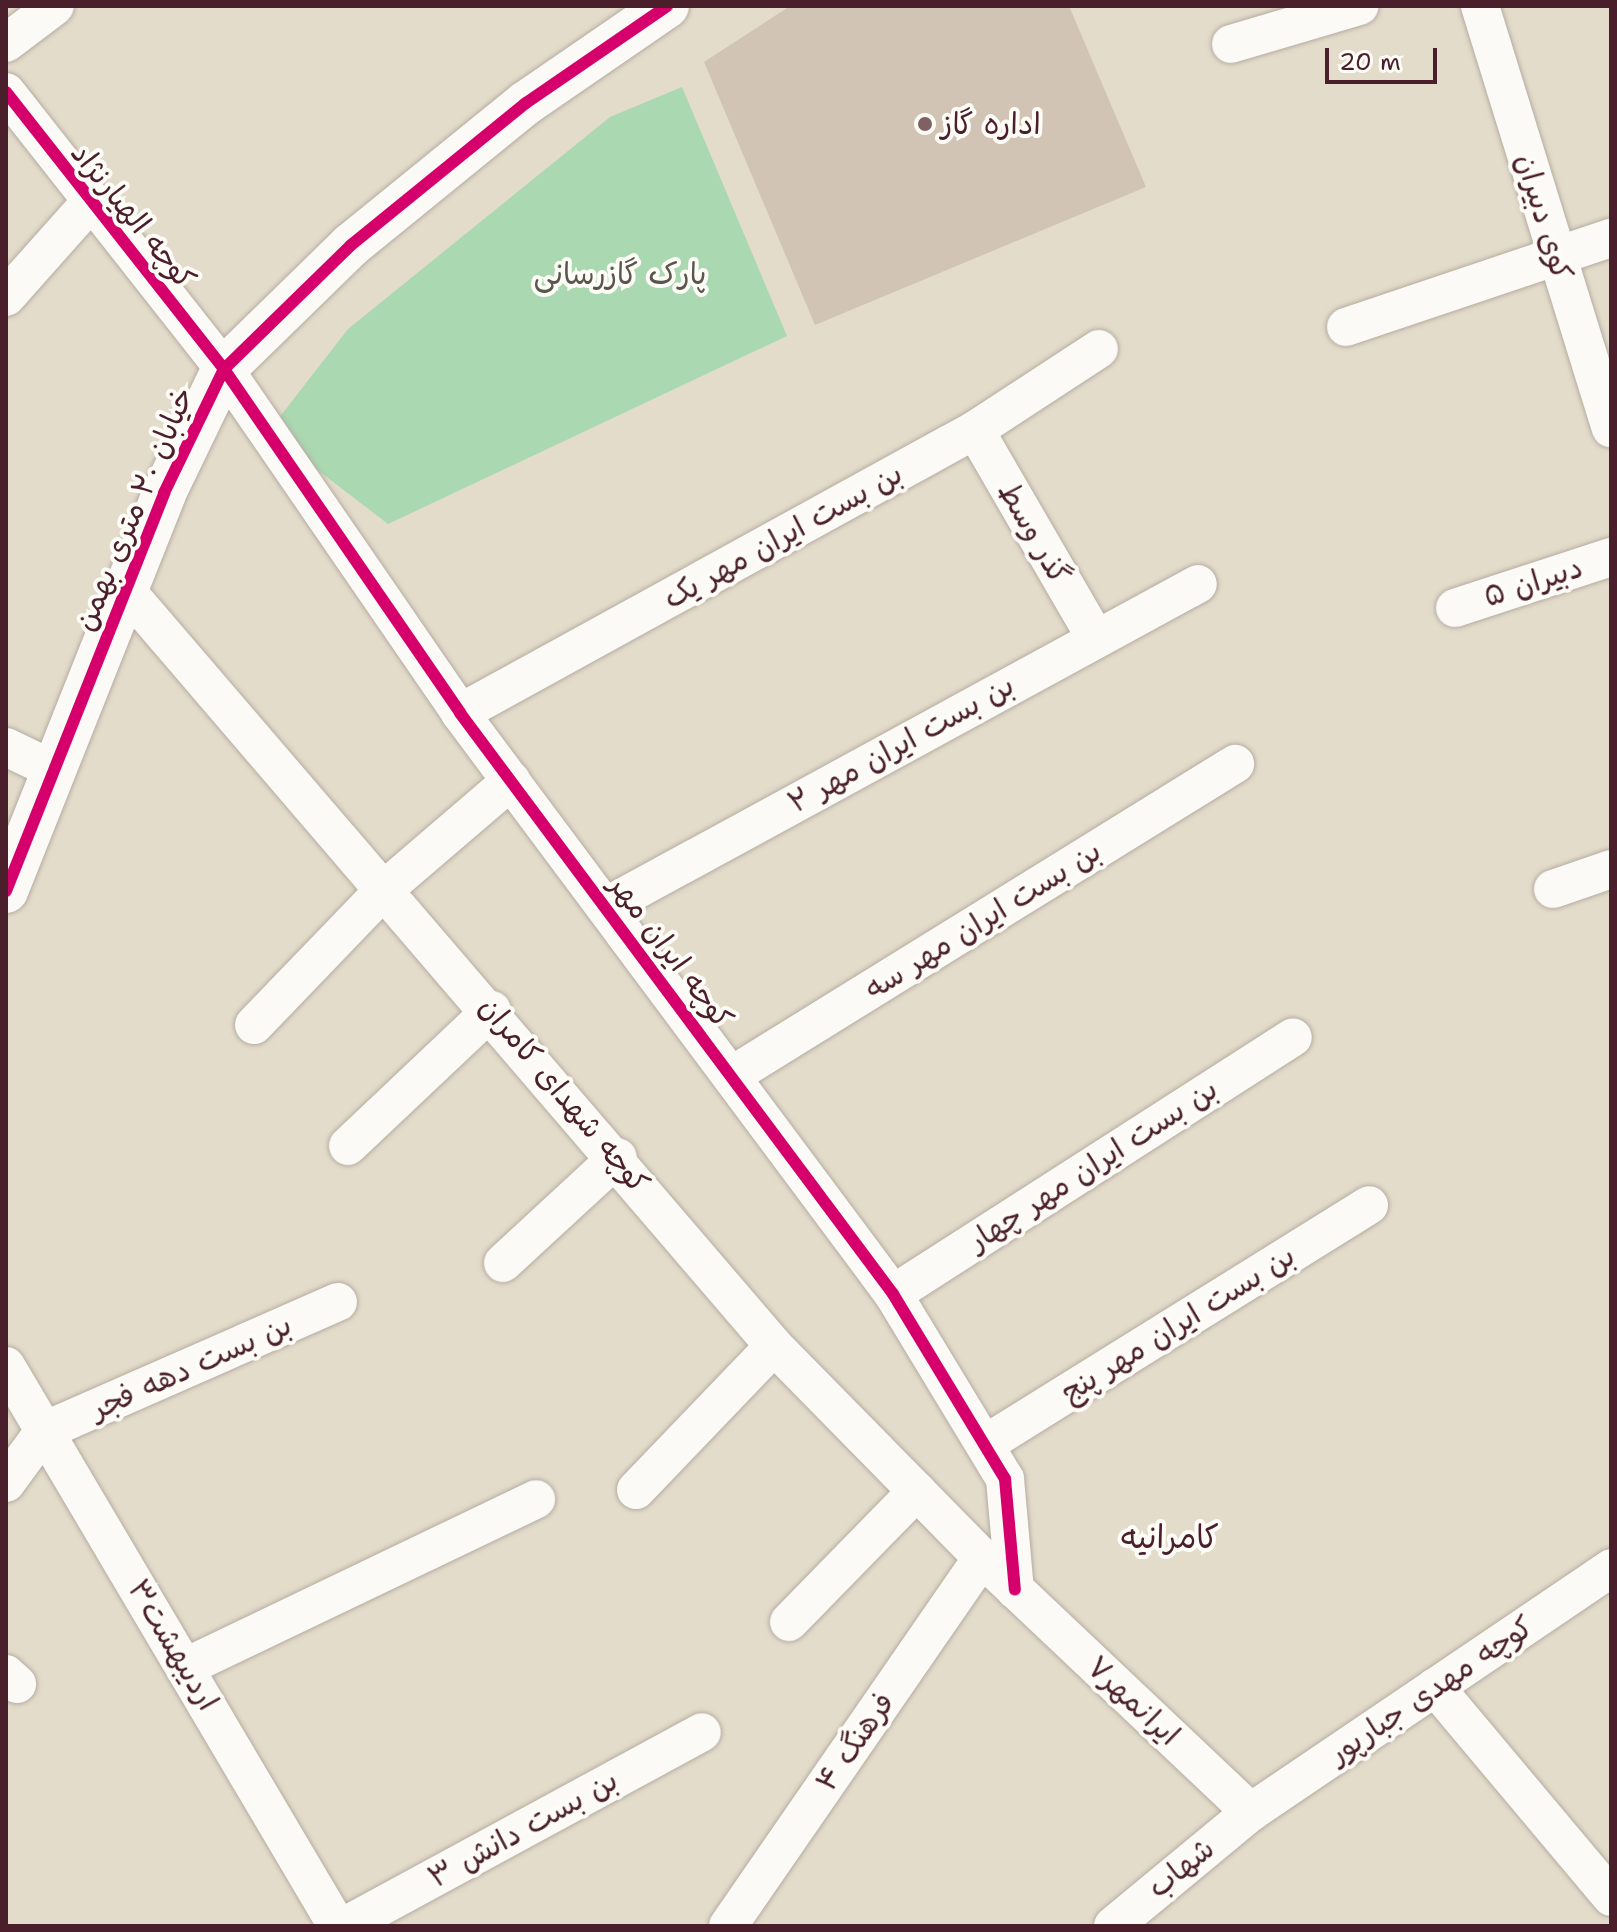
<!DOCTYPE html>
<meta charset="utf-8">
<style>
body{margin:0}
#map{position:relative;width:1617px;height:1932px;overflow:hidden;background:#e4dcca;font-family:"Shantell Sans","Playpen Sans Arabic",sans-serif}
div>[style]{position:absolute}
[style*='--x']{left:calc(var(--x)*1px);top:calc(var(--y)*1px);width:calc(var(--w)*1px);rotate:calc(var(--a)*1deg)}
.green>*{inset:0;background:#aad8b0}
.building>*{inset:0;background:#d1c4b4}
.roads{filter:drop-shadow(0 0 2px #b5aca2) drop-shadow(0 0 2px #b5aca2)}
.street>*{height:38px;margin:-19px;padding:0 19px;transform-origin:19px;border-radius:19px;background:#fbfaf7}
.secondary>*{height:44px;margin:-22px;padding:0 22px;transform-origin:22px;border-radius:22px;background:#fbfaf7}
.cycleway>*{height:12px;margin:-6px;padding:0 6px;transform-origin:6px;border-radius:6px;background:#d6006c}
.dots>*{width:22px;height:22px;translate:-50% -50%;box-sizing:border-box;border:4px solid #fdfcf7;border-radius:50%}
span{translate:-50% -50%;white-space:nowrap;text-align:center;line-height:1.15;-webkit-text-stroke:8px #fdfcf7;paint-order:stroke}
.poi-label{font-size:30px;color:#4a1f2b}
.left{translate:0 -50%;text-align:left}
.street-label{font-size:30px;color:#4a1f2b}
.park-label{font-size:30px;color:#59564c}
.neighbourhood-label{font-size:32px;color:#4a1f2b}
.frame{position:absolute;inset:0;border:8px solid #4a1f2b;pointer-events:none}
.scale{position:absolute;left:1325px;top:48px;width:112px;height:36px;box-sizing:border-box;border:4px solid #4a1f2b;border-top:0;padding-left:10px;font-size:24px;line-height:28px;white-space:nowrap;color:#4a1f2b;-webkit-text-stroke:6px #fdfcf7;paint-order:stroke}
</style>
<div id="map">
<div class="green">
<i style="clip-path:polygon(682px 87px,787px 336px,388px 524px,268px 432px,348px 329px,610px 117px)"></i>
</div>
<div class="building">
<i style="clip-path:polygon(790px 6px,1069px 6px,1146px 187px,815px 325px,704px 62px)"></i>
</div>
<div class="roads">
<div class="street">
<i style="--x:1480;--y:6;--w:442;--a:72.8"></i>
<i style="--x:6;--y:43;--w:61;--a:-37.1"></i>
<i style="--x:1231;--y:44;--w:134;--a:-16.5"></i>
<i style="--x:6;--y:92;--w:352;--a:51.8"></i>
<i style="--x:224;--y:369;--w:417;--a:55.5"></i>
<i style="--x:460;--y:713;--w:725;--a:53.3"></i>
<i style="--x:893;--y:1294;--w:216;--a:58.8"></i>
<i style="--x:1005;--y:1479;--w:111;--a:84.9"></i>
<i style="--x:6;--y:297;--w:125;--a:-48.3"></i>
<i style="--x:1346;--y:327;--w:280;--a:-18.6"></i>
<i style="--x:975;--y:430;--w:237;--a:59.9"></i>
<i style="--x:125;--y:589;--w:997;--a:49.39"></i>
<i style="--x:774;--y:1346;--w:297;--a:45.5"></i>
<i style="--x:982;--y:1558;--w:370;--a:43.4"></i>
<i style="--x:1455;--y:608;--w:164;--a:-18.1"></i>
<i style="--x:460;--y:713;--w:588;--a:-28.79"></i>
<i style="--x:975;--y:430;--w:148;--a:-33.2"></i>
<i style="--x:6;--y:747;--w:53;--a:25.6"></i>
<i style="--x:1553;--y:889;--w:61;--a:-19"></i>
<i style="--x:605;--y:907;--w:675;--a:-28.58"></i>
<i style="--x:254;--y:1025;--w:190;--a:-46.1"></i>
<i style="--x:386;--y:888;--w:165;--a:-40.6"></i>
<i style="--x:731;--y:1076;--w:593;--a:-31.76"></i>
<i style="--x:348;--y:1146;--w:198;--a:-43.4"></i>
<i style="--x:503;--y:1263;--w:156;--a:-42.7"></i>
<i style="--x:893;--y:1294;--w:475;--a:-32.7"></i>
<i style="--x:6;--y:1366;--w:651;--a:59.41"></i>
<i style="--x:987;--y:1443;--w:450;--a:-31.9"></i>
<i style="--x:6;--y:1483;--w:64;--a:-53.8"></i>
<i style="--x:44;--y:1431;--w:321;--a:-23.7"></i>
<i style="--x:636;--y:1490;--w:199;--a:-46.2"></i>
<i style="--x:789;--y:1622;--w:183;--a:-45.7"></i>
<i style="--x:188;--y:1666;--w:386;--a:-25.6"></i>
<i style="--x:6;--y:1674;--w:15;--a:42"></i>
<i style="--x:1435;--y:1687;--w:274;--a:50"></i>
<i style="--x:345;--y:1926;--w:406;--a:-28.5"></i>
<i style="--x:728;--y:1926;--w:447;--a:-55.4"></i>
<i style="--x:1113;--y:1926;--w:179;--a:-39.6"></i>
<i style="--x:1251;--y:1812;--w:435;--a:-34.1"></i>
</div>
<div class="secondary">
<i style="--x:6;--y:891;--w:428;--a:-68.3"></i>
<i style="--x:164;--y:493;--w:138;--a:-64.2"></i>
<i style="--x:224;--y:369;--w:177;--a:-44.3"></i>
<i style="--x:351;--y:245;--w:225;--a:-39.1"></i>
<i style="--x:526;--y:103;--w:171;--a:-34.5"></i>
</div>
</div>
<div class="cycleway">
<i style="--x:6;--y:92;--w:352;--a:51.8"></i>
<i style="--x:224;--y:369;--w:417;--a:55.5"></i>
<i style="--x:460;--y:713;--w:725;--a:53.3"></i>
<i style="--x:893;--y:1294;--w:216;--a:58.8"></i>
<i style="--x:1005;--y:1479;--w:111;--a:84.9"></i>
<i style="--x:6;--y:891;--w:428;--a:-68.3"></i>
<i style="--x:164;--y:493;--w:138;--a:-64.2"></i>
<i style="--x:224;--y:369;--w:177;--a:-44.3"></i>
<i style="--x:351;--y:245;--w:225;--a:-39.1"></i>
<i style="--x:526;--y:103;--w:171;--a:-34.5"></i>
</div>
<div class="dots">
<i style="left:925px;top:124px;background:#806163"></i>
</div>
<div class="poi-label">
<span class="left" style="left:941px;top:124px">اداره گاز</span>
</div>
<div class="street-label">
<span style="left:133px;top:216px;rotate:51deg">کوچه الهیارنژاد</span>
<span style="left:1544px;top:217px;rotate:73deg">کوی دبیران</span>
<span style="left:134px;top:509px;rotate:-67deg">خیابان ۲۰ متری بهمن</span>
<span style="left:1034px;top:533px;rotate:60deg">گذر وسط</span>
<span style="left:783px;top:536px;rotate:-29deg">بن بست ایران مهر یک</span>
<span style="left:1533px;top:582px;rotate:-18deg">دبیران ۵</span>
<span style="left:901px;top:744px;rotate:-29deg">۲ بن بست ایران مهر</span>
<span style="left:983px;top:920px;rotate:-32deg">بن بست ایران مهر سه</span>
<span style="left:671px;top:952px;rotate:53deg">کوچه ایران مهر</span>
<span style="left:564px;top:1095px;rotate:50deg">کوچه شهدای کامران</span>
<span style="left:1093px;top:1165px;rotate:-33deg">بن بست ایران مهر چهار</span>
<span style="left:1178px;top:1324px;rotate:-32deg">بن بست ایران مهر پنج</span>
<span style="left:191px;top:1367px;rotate:-24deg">بن بست دهه فجر</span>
<span style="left:173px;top:1645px;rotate:59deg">اردیبهشت۳</span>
<span style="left:1431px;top:1690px;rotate:-34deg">کوچه مهدی جبارپور</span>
<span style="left:1133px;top:1701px;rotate:43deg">ایرانمهر۷</span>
<span style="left:855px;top:1742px;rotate:-55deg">فرهنگ ۴</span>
<span style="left:523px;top:1829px;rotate:-29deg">بن بست دانش ۳</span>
<span style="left:1181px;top:1868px;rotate:-39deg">شهاب</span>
</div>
<div class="park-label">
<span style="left:620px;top:274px">پارک گازرسانی</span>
</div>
<div class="neighbourhood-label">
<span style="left:1170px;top:1537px">کامرانیه</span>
</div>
<div class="frame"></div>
<div class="scale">20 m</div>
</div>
